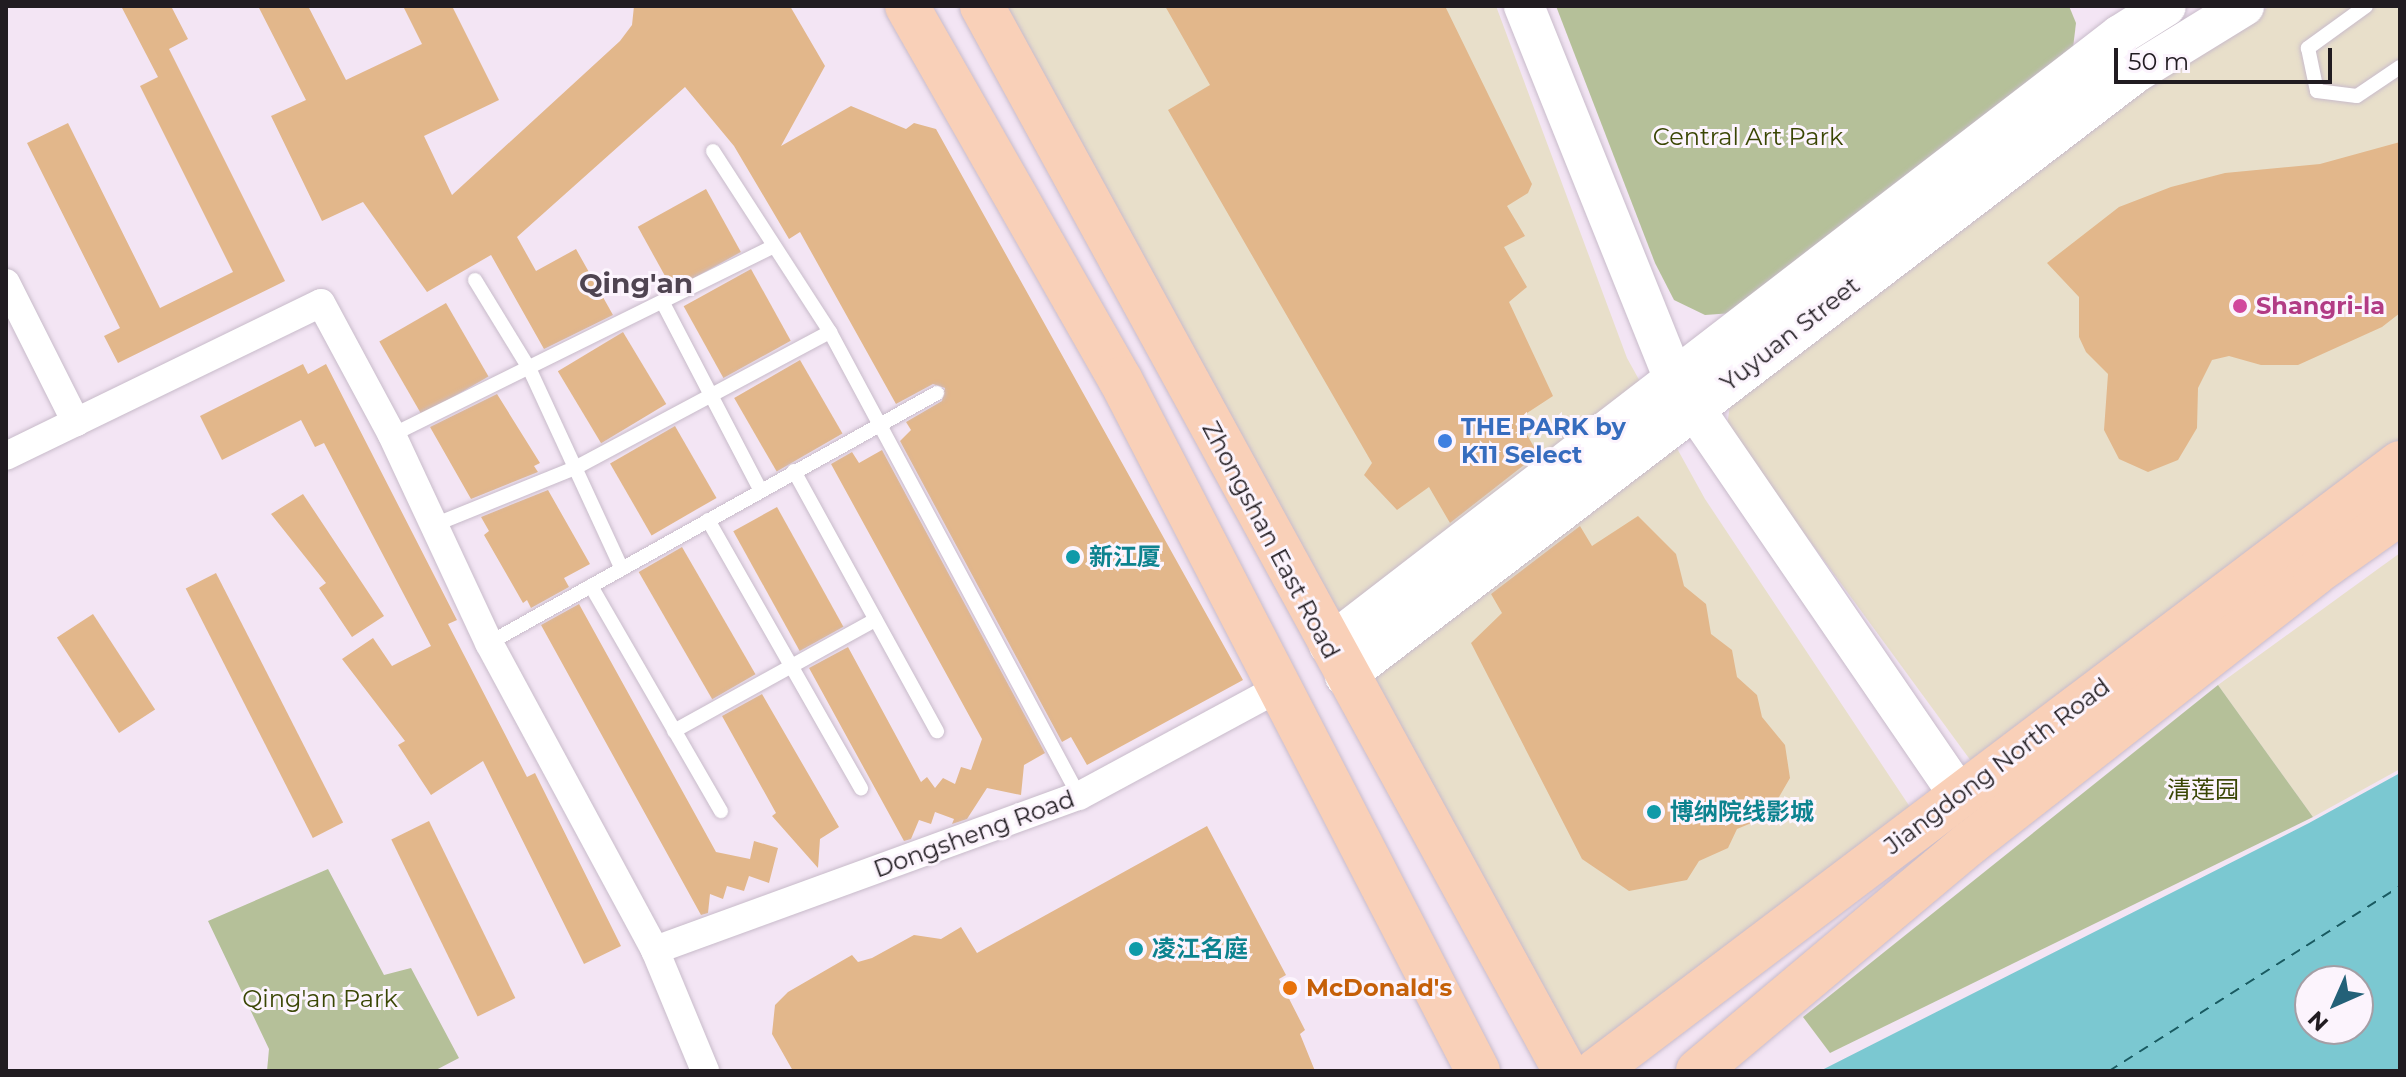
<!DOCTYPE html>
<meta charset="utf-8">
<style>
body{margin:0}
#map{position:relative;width:2406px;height:1077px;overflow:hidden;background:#f3e5f4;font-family:Montserrat,"Noto Sans SC",sans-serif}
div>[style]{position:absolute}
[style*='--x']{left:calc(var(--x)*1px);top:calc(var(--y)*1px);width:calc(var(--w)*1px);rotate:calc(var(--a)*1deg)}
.commercial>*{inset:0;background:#e8dfca}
.green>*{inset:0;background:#b5c099}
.water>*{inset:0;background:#7bc8d1}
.ferry>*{height:2px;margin-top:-1px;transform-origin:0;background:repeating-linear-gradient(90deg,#195a61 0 10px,transparent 0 18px)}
.building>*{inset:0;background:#e2b78b;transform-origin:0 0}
.roads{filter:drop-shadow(0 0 2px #c8bbca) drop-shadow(0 0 2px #c8bbca)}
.lane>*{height:14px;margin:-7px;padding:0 7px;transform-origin:7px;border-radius:7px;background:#fff}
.street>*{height:28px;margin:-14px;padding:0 14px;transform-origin:14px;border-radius:14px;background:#fff}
.secondary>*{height:40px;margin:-20px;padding:0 20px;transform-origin:20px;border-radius:20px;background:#fff}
.primary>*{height:44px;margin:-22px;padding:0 22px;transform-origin:22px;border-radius:22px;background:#f9d0b8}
.dots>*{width:22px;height:22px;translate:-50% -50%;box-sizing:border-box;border:4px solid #fcf4fd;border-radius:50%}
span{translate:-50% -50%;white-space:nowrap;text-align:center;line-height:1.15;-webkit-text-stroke:6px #fcf4fd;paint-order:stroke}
.park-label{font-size:24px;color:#3a4604}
.hotel-label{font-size:24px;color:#b23c85;font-weight:700}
.left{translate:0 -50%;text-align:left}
.street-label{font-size:24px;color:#211c21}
.shop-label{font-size:24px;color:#366cbe;font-weight:700}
.culture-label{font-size:24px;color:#0d838f;font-weight:700}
.food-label{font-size:24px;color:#c56008;font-weight:700}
.quarter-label{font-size:28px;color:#4f4451;font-weight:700}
.frame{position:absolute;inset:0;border:8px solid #211c21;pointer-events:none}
.north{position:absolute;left:2294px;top:965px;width:80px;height:80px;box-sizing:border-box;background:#fcf4fd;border:2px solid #a49ea5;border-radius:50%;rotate:225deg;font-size:22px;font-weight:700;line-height:32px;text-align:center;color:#211c21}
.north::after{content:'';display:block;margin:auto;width:28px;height:36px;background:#236178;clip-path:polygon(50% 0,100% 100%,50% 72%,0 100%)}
.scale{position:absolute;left:2114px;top:48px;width:218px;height:36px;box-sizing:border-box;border:4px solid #211c21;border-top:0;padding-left:10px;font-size:24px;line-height:28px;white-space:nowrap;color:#211c21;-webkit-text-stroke:6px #fcf4fd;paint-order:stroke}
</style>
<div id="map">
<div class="commercial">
<i style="clip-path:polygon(1001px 6px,1496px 6px,1627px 358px,1705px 499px,1912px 810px,1582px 1071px)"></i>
<i style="clip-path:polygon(2270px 6px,2400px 6px,2400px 449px,1971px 761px,1727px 428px,1730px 403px,2151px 81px)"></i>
<i style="clip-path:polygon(2400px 553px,2400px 769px,2313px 817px,2218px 685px)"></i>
</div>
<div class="green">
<i style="clip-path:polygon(1556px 6px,2069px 6px,2076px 23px,2073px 48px,1733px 313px,1705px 315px,1674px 300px,1655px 263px)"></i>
<i style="clip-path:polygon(2218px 685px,2313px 817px,1830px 1053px,1803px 1017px)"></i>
<i style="clip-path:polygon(328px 869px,384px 975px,411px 968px,459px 1058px,434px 1071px,267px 1071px,269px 1049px,208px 921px)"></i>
</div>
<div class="water">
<i style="clip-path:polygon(evenodd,2400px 773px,2400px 1071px,1820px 1071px,2309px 823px,2400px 773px,2310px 981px,2358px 981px,2358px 1029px,2310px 1029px,2310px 981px)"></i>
</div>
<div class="ferry">
<i style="--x:2109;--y:1071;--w:345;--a:-32.4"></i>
</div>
<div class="building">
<i style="clip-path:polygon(121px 6px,171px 6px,188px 39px,169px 49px,285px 281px,118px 363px,104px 336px,120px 328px,27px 143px,68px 123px,160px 308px,233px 272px,140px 86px,158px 77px)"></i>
<i style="clip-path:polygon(258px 6px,308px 6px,346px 80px,422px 44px,403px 6px,452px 6px,499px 100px,424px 136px,452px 195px,620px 41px,632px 25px,634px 6px,790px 6px,825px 66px,781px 146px,851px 106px,906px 129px,914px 123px,936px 129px,1243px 680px,1087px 765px,1071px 737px,1062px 742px,900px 441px,911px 430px,906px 422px,942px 401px,945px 388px,933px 384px,896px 404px,800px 232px,789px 239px,734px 146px,685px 87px,517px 237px,536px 271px,576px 249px,613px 315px,544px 349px,491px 255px,427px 292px,363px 202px,322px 221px,271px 116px,306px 100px)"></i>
<i style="clip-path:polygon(1165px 6px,1445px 6px,1532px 184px,1528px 193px,1507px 206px,1525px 236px,1504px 247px,1527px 287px,1509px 302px,1553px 396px,1518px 419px,1538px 454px,1450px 523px,1429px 487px,1397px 510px,1364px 475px,1372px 463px,1168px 110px,1210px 85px)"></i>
<i style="clip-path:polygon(2400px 142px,2400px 313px,2382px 327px,2298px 365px,2261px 365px,2229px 356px,2212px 360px,2198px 388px,2197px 428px,2178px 460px,2148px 472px,2119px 459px,2104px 430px,2108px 374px,2086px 352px,2079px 337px,2079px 297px,2047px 263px,2119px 207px,2171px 187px,2225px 173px,2320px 164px)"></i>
<i style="left:706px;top:189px;width:72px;height:78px;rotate:61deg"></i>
<i style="left:751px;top:269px;width:82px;height:77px;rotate:61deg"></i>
<i style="left:446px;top:303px;width:85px;height:77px;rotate:60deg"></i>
<i style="left:623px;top:332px;width:84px;height:76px;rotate:59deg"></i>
<i style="left:800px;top:360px;width:85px;height:76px;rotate:60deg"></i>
<i style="clip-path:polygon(303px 364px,308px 374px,326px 364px,457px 620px,448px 624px,527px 777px,535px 773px,621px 946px,584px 964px,483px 761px,431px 795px,398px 745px,405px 741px,342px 659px,373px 638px,392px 666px,431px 646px,324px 443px,315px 447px,301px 420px,222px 460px,200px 416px)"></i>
<i style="clip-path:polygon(497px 394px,540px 463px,534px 466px,538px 472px,471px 499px,430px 427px)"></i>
<i style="left:675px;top:426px;width:83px;height:75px;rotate:60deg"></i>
<i style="clip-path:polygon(882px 450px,1045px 753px,1024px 765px,1021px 795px,987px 788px,967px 819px,952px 824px,954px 819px,935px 812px,931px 824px,919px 820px,911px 839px,904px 841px,809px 668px,848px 647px,921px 782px,927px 777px,935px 788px,943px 778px,955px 784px,961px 767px,971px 770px,982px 739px,831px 464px,852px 452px,859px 463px)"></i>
<i style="clip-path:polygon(548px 490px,590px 564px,564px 578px,569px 587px,531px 608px,527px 600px,523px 603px,484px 535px,489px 531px,481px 517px)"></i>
<i style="clip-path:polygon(303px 494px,384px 616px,352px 637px,319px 588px,326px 583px,271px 514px)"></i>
<i style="left:777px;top:507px;width:137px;height:50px;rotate:61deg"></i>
<i style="clip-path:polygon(1638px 516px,1676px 554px,1684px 586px,1706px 604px,1711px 634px,1732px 650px,1737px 677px,1757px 695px,1762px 717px,1785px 745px,1790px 778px,1768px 816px,1737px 829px,1728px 848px,1699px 861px,1687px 880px,1629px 891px,1582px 859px,1471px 643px,1502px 613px,1491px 594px,1580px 526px,1592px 546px)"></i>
<i style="left:682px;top:547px;width:147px;height:50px;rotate:60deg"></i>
<i style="left:216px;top:573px;width:280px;height:34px;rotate:63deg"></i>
<i style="clip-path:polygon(579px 604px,716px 852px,750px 859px,754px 841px,778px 848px,769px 883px,749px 876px,744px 891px,727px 886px,723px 899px,710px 894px,708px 913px,701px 915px,541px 625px)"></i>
<i style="left:93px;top:614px;width:114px;height:43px;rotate:57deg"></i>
<i style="clip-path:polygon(762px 694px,839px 827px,820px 839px,818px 868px,772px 816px,776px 813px,722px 716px)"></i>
<i style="left:429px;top:821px;width:197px;height:42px;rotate:64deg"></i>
<i style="clip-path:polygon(1207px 826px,1286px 975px,1279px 979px,1305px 1030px,1300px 1034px,1315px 1071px,793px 1071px,772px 1034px,775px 1005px,788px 992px,852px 955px,858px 962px,872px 958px,914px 935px,941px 939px,961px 927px,977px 953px)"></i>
</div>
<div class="roads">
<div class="lane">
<i style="--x:2366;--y:6;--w:72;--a:144.1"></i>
<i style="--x:2308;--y:48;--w:44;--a:78.2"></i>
<i style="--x:2317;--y:91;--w:40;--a:7.1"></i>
<i style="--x:2357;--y:96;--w:52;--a:-34"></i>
<i style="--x:713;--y:151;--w:216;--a:57.1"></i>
<i style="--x:830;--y:332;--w:527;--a:61.78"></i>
<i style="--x:475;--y:280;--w:103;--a:58.5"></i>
<i style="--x:529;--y:368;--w:221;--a:65.2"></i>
<i style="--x:663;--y:303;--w:210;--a:62.5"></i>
<i style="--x:392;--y:435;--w:423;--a:-26.3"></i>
<i style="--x:794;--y:471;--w:297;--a:61.2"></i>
<i style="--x:708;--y:520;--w:309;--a:60.3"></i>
<i style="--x:434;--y:525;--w:152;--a:-22"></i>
<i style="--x:575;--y:468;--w:289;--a:-28.1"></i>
<i style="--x:591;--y:586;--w:260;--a:60"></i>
<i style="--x:489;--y:643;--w:513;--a:-29.16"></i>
<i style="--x:674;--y:731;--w:230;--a:-28.9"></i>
</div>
<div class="street">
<i style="--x:6;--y:283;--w:156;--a:63.3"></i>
<i style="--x:76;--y:422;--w:272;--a:-25.9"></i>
<i style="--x:321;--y:303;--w:150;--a:61.7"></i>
<i style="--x:392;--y:435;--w:230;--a:65"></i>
<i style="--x:489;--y:643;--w:349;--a:61.6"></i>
<i style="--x:655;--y:950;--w:131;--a:67.5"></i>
<i style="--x:6;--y:456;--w:78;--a:-25.9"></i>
<i style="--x:655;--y:950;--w:451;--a:-20"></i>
<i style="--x:1079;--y:796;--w:227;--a:-28.4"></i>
</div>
<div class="secondary">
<i style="--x:1524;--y:6;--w:402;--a:68.1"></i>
<i style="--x:1674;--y:379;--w:504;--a:55.59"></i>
<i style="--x:1329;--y:645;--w:999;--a:-37.64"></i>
<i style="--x:2120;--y:35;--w:54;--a:-32.2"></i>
<i style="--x:1345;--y:676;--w:994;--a:-37.35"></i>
<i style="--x:2135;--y:73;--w:128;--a:-31.6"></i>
</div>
<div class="primary">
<i style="--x:907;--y:6;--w:430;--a:60.3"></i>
<i style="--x:1120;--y:379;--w:779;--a:62.65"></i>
<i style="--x:982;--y:6;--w:1214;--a:61.3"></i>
<i style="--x:1596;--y:1071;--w:1008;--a:-37.1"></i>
<i style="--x:1698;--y:1071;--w:355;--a:-40"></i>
<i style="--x:1970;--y:843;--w:438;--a:-38"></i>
<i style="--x:2315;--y:573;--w:104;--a:-35.2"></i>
</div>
</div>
<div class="dots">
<i style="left:2240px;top:306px;background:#d1479c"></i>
<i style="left:1445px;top:441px;background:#3f7fe0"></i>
<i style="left:1073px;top:557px;background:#0f9aa8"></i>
<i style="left:1654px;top:812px;background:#0f9aa8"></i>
<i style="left:1136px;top:949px;background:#0f9aa8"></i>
<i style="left:1290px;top:988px;background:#e8710a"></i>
</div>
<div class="park-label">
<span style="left:1748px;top:137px">Central Art Park</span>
<span style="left:2203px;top:790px">清莲园</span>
<span style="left:320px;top:999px">Qing'an Park</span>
</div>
<div class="hotel-label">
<span class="left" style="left:2256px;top:306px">Shangri-la</span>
</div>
<div class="street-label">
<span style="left:1790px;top:334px;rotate:-38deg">Yuyuan Street</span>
<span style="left:1271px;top:540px;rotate:62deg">Zhongshan East Road</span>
<span style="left:1997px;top:766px;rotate:-37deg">Jiangdong North Road</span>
<span style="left:974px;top:834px;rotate:-20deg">Dongsheng Road</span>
</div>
<div class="shop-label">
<span class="left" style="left:1461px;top:441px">THE PARK by<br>K11 Select</span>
</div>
<div class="culture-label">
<span class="left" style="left:1089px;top:557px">新江厦</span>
<span class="left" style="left:1670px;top:812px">博纳院线影城</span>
<span class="left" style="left:1152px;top:949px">凌江名庭</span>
</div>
<div class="food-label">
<span class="left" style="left:1306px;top:988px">McDonald's</span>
</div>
<div class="quarter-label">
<span style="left:636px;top:283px">Qing'an</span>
</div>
<div class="frame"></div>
<div class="north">N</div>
<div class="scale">50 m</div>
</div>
